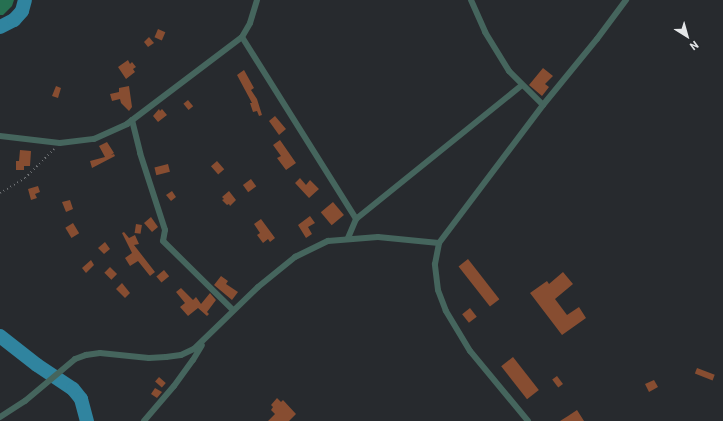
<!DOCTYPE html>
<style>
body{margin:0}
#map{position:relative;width:723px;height:421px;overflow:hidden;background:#272a2e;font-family:Barlow,sans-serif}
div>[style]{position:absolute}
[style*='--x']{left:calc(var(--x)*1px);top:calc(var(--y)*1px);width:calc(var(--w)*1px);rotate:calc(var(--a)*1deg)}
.forest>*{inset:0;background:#267051}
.river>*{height:14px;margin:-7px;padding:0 7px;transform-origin:7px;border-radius:7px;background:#30849f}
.building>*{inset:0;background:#874d31;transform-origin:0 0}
.path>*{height:1.5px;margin-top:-0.75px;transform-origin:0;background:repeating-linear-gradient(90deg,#6f7275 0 1px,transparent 0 4px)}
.minor>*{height:6px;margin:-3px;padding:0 3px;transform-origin:3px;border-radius:3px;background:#45655d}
span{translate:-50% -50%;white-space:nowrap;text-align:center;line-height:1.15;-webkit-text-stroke:3px #272a2e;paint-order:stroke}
.north{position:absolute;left:667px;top:16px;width:40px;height:40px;-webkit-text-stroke:3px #272a2e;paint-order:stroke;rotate:143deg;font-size:11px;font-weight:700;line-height:16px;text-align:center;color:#e4e6e8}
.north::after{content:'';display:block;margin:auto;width:14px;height:18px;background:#e4e6e8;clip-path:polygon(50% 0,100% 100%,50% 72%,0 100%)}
</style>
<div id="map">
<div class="forest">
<i style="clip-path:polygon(0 0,14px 0,12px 6px,3px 15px,0 15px)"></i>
</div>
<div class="river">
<i style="--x:0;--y:27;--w:16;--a:-27"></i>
<i style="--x:14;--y:20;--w:12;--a:-48"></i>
<i style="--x:22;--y:11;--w:11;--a:-75"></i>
<i style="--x:0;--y:336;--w:47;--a:38.1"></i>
<i style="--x:37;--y:365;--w:43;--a:33.7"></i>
<i style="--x:73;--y:389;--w:13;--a:51"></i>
<i style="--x:81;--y:399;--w:23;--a:75"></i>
</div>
<div class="building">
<i style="left:158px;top:29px;width:8px;height:9px;rotate:23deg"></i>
<i style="clip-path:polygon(149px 37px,154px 43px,148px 47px,144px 42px)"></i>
<i style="clip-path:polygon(128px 60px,130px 64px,132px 62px,136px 67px,133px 69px,135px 72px,126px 79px,118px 67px)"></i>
<i style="clip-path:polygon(543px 68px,553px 76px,545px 84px,549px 87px,542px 96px,529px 85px)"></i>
<i style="clip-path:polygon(244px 70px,254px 88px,251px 90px,257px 99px,262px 115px,259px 116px,257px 111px,253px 112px,250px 103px,252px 103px,237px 75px)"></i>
<i style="clip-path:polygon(56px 86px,61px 88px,58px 98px,52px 96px)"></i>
<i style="clip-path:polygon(129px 86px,132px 107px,129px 111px,121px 103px,120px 99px,112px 101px,110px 94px,119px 92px,119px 88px)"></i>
<i style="left:188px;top:100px;width:8px;height:6px;rotate:50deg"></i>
<i style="clip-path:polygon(159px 109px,160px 111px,162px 109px,167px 115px,158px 122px,153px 116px)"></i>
<i style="clip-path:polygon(275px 116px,286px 129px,279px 135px,269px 121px)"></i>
<i style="clip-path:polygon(280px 140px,296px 163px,286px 170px,277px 158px,281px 156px,273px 145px)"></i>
<i style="clip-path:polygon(107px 142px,114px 153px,111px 155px,114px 154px,115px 156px,92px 168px,90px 161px,105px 157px,99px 146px)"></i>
<i style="clip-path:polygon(20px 150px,31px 151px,30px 166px,24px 166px,24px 170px,16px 170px,16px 161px,19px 161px)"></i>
<i style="left:217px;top:161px;width:11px;height:8px;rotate:49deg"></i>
<i style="left:168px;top:164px;width:8px;height:14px;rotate:76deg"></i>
<i style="clip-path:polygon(300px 178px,306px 185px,310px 180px,319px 189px,309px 198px,295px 183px)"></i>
<i style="left:251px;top:179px;width:9px;height:10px;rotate:54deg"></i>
<i style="clip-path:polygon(38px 186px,40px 192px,35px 194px,37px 198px,31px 200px,28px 189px)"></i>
<i style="clip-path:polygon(172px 191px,176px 197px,171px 201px,166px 195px)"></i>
<i style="clip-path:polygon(229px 191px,236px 200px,230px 206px,229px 204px,227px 205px,222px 200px,224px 199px,222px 197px)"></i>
<i style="clip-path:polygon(70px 200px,73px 209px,66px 212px,62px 202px)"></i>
<i style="left:333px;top:202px;width:17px;height:16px;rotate:50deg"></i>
<i style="clip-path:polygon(310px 216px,315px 223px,308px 227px,312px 234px,306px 238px,298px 225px)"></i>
<i style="clip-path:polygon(151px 217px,158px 227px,152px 232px,144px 223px)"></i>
<i style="clip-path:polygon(261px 219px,275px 238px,270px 242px,268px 239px,263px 243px,257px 235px,260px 233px,254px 224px)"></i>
<i style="left:73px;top:223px;width:12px;height:9px;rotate:59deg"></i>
<i style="left:136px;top:224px;width:6px;height:9px;rotate:9deg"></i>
<i style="clip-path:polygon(124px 232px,129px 238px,135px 235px,139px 244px,134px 245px,155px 272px,150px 276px,138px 261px,130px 266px,125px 258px,132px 253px,122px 233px)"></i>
<i style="clip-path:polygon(105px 242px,110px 249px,104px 254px,98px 248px)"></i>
<i style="left:468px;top:259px;width:51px;height:12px;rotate:52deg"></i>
<i style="clip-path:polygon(91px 260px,94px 265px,86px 273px,82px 268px)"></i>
<i style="left:110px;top:267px;width:10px;height:8px;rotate:45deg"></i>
<i style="left:164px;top:270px;width:8px;height:10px;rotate:50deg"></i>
<i style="clip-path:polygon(563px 272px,573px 284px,555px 299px,567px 315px,579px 307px,586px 318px,562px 335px,530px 293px,547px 281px,549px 284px)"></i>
<i style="clip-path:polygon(221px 276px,228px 281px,226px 284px,238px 292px,232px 300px,214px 285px)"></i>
<i style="clip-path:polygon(122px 283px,130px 293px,125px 298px,116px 289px)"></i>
<i style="clip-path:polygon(181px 288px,193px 300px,196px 297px,201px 304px,210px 293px,216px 300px,207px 312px,209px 314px,207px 316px,198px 308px,188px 316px,180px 307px,185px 303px,176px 292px)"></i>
<i style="left:470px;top:308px;width:11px;height:10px;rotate:52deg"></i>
<i style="left:513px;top:357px;width:42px;height:15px;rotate:52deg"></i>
<i style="left:697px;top:368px;width:19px;height:6px;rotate:21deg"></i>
<i style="left:557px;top:376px;width:10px;height:6px;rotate:53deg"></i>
<i style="left:159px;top:377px;width:9px;height:6px;rotate:41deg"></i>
<i style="clip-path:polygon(654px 380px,658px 387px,649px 392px,645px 384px)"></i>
<i style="clip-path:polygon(155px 388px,162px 392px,157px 398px,151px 394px)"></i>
<i style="clip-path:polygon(277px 398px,281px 402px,283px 400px,296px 414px,289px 421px,268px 421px,275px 414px,271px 410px,273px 407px,271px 405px)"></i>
<i style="clip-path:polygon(577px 410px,584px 421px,560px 421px,568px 416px)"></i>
</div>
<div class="path">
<i style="--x:0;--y:193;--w:29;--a:-31"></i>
<i style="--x:25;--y:178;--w:41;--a:-45"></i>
</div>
<div class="minor">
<i style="--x:471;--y:0;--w:35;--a:66"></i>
<i style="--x:485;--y:32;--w:46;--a:58.4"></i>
<i style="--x:509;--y:71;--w:48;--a:45"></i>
<i style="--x:242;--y:37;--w:215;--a:57.9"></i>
<i style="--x:132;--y:120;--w:34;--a:76"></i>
<i style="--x:140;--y:153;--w:81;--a:72"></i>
<i style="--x:165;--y:230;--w:11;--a:100"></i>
<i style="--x:163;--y:241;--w:98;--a:44.6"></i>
<i style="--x:0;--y:136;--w:60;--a:6.7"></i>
<i style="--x:60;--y:143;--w:34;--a:-7"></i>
<i style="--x:94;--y:139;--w:36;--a:-24"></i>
<i style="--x:127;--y:124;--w:144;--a:-37.1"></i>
<i style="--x:242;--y:37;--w:16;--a:-60"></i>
<i style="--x:250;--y:23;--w:24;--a:-73"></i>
<i style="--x:348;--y:238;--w:21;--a:-67"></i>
<i style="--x:356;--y:219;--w:213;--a:-38.9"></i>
<i style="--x:0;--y:417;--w:30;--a:-33"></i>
<i style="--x:25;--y:401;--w:65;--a:-40"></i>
<i style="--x:75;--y:359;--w:12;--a:-20"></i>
<i style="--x:86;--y:355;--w:14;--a:-8"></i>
<i style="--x:100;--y:353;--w:49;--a:5.8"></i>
<i style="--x:149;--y:358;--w:17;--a:-3"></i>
<i style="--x:166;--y:357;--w:15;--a:-8"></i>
<i style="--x:181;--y:355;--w:14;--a:-25"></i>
<i style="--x:194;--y:349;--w:89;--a:-44.1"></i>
<i style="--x:258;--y:287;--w:48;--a:-39"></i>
<i style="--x:295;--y:257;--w:37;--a:-26"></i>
<i style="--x:328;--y:241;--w:50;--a:-4.6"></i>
<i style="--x:378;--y:237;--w:61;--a:5.6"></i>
<i style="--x:144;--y:421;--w:46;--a:-49.4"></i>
<i style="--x:174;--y:386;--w:32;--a:-54"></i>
<i style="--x:193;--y:360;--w:17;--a:-59"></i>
<i style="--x:528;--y:421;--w:91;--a:-129.6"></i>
<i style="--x:470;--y:351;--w:47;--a:-121"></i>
<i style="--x:446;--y:311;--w:22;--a:-111"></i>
<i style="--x:438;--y:290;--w:26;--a:-97"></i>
<i style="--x:435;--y:264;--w:21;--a:-79"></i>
<i style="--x:439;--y:243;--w:173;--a:-53"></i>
<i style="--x:543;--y:105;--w:85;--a:-50.7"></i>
<i style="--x:597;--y:39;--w:49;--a:-53.4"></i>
</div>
<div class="north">N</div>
</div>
